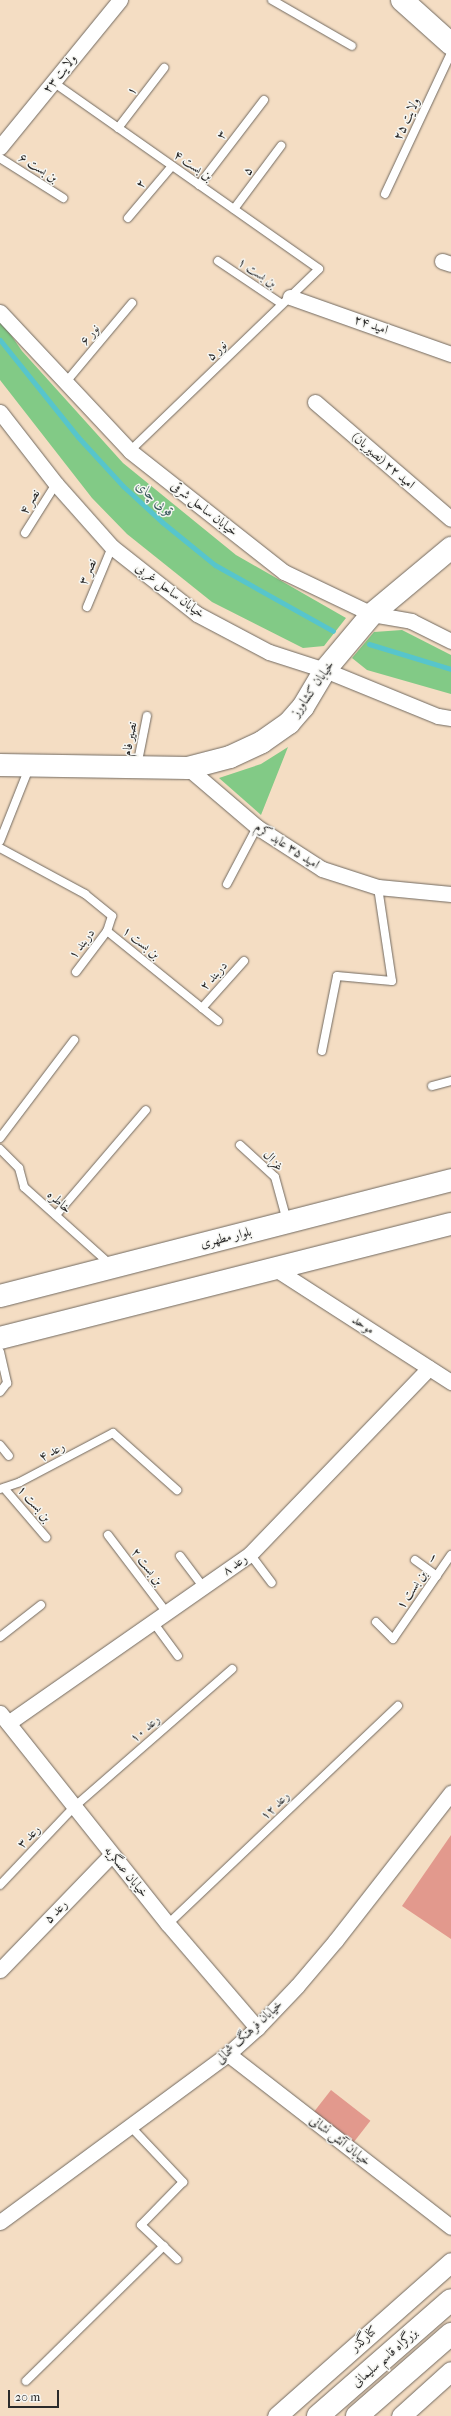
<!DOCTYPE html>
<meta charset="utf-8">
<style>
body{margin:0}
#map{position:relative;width:451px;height:2416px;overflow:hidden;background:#f4ddc3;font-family:"IM FELL French Canon",Amiri,serif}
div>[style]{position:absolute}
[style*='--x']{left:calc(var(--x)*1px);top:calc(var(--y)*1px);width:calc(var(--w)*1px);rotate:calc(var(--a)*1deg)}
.green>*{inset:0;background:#82ca86}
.stream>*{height:5px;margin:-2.5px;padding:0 2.5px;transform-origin:2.5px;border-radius:2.5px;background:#57c5cc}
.building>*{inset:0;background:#e2998d;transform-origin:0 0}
.roads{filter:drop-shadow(0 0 1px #716960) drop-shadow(0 0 1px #716960)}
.service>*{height:8px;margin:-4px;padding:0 4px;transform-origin:4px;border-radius:4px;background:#fff}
.minor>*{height:15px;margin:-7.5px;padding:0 7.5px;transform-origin:7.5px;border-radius:7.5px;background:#fff}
.tertiary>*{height:19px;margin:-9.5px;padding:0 9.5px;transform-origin:9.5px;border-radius:9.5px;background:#fff}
.secondary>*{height:22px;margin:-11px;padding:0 11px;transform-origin:11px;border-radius:11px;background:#fff}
.trunk>*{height:22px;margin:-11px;padding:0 11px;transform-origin:11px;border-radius:11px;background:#fff}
span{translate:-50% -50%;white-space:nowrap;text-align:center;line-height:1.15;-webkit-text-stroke:3px #f6f6f2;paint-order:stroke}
.street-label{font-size:13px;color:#2b2b2b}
.water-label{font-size:14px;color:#38595b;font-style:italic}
.scale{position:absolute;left:8px;top:2390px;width:51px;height:18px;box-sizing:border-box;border:2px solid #2b2b2b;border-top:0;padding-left:5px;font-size:12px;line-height:14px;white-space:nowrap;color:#2b2b2b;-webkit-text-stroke:3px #f6f6f2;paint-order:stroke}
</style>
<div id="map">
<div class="green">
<i style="clip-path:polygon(0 319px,22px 351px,123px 463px,236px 555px,346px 618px,324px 646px,303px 648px,212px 602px,127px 534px,92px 498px,0 380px)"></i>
<i style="clip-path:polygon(402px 630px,451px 655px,451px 694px,367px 670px,352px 658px,374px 632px)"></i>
<i style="clip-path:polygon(288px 747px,261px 815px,219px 778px,261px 764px)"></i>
</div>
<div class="stream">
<i style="--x:0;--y:340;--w:124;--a:51.2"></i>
<i style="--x:78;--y:437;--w:67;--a:47.4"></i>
<i style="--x:123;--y:486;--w:53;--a:42.7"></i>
<i style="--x:162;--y:522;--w:68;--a:39.1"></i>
<i style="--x:215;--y:565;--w:135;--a:29.2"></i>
<i style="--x:369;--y:644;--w:86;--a:17"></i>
</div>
<div class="building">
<i style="clip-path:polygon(451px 1835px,451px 1939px,402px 1906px)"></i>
<i style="left:331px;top:2090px;width:50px;height:31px;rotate:38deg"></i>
</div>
<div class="roads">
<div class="service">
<i style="--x:272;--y:0;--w:92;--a:29.9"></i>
<i style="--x:53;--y:82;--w:325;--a:35.1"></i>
<i style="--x:319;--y:269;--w:262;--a:136.1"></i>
<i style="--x:118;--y:128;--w:76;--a:-52.5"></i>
<i style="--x:0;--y:158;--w:75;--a:32.4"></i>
<i style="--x:199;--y:185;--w:107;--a:-52.6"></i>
<i style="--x:385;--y:194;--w:156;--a:-64.9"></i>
<i style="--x:234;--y:209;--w:79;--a:-53.3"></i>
<i style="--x:128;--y:218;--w:68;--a:-49.8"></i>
<i style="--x:218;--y:261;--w:77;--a:33.9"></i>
<i style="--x:66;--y:382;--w:103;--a:-50.1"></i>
<i style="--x:25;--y:533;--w:58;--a:-57.7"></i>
<i style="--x:87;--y:607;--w:65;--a:-67.4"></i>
<i style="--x:137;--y:766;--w:51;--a:-78.7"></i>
<i style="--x:0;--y:841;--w:79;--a:-68.3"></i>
<i style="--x:0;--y:848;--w:97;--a:28.4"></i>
<i style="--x:85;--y:894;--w:35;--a:39"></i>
<i style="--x:112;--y:916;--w:16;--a:108"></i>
<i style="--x:107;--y:931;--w:143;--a:39"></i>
<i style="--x:227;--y:884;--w:64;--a:-62.2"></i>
<i style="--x:76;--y:972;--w:51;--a:-52.9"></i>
<i style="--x:202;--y:1008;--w:63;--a:-48.2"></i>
<i style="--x:322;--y:1051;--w:76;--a:-78.7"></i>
<i style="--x:337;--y:976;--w:55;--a:5.2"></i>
<i style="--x:392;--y:981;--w:95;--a:-98.5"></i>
<i style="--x:432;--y:1086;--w:20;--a:-15"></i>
<i style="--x:0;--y:1138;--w:123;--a:-52.9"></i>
<i style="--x:240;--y:1145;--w:47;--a:42.4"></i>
<i style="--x:275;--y:1177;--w:46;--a:74.7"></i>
<i style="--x:0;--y:1149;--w:27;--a:45"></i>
<i style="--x:19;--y:1168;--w:20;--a:75"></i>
<i style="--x:24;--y:1187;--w:117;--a:41.9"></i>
<i style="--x:56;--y:1215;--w:138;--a:-49.4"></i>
<i style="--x:0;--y:1352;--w:32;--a:77"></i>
<i style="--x:7;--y:1383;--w:11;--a:128"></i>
<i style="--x:0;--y:1445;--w:14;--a:51"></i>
<i style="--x:4;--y:1488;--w:65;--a:49.4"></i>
<i style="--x:0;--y:1489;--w:21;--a:-19"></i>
<i style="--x:20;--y:1482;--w:105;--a:-27.8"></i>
<i style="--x:113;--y:1433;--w:86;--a:41.7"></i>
<i style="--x:108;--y:1535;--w:98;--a:52.9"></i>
<i style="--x:250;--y:1554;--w:36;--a:53"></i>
<i style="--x:180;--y:1556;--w:39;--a:53"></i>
<i style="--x:415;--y:1560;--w:27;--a:36"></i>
<i style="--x:153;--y:1622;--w:42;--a:53.7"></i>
<i style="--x:376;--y:1622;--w:24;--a:45"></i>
<i style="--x:393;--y:1639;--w:102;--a:-55.4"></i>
<i style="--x:0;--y:1637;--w:52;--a:-38"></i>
<i style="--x:0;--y:1885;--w:108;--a:-46.5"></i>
<i style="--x:74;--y:1807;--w:210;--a:-41.1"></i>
<i style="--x:168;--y:1924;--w:317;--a:-43.5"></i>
<i style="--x:131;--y:2127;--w:76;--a:46.6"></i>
<i style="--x:183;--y:2182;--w:60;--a:134.3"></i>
<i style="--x:141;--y:2225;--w:50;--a:43.4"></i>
<i style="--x:26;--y:2381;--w:193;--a:-44.4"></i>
</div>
<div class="minor">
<i style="--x:0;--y:147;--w:190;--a:-50.8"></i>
<i style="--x:442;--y:261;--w:9;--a:18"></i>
<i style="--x:290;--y:297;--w:171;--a:19.5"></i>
<i style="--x:0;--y:312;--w:190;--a:46.9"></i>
<i style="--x:130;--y:451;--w:196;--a:38.2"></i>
<i style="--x:284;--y:572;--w:98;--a:25.5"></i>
<i style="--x:372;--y:614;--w:40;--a:10"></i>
<i style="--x:411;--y:621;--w:45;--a:26.6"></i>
<i style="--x:315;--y:402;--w:179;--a:40.7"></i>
<i style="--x:0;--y:412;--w:91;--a:52.1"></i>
<i style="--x:56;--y:484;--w:84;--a:48.4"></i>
<i style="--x:112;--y:547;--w:108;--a:38.2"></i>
<i style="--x:197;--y:614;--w:81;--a:27.8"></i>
<i style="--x:269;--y:652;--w:59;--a:17.8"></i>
<i style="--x:325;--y:670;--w:122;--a:22.2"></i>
<i style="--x:438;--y:716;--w:13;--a:9"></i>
<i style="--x:188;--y:768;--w:91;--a:40.5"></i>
<i style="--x:257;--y:827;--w:77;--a:32.9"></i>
<i style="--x:322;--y:869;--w:59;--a:17.8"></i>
<i style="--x:378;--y:887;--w:73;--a:5.5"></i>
<i style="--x:274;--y:1268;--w:211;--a:32.8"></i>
<i style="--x:0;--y:1713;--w:270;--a:51.5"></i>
<i style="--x:168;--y:1924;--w:137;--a:49.4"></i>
<i style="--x:8;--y:1723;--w:295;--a:-34.9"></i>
<i style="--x:250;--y:1554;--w:258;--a:-46.1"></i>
<i style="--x:0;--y:1970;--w:161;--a:-46"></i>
<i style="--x:228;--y:2054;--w:282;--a:37.8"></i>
<i style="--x:0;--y:2222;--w:283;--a:-36.4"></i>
<i style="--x:228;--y:2054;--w:39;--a:-42"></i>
<i style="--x:257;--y:2028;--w:58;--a:-46.4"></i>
<i style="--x:297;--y:1986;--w:60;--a:-49.7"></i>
<i style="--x:336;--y:1940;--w:187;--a:-52"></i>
</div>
<div class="tertiary">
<i style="--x:277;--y:2416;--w:232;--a:-41.5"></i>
<i style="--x:401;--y:2416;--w:67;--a:-42"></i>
</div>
<div class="secondary">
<i style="--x:402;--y:0;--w:66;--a:41.9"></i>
<i style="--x:0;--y:765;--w:188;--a:0.9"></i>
<i style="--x:188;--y:768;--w:43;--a:-14.7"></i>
<i style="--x:230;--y:757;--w:35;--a:-25"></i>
<i style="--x:262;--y:742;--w:33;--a:-35"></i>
<i style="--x:289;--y:723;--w:21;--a:-49"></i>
<i style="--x:303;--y:707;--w:43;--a:-59.3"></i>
<i style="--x:325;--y:670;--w:73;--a:-50"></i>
<i style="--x:372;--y:614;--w:103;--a:-39.9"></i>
<i style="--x:0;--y:1296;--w:466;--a:-14.4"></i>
<i style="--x:0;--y:1338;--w:465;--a:-14.2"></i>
</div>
<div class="trunk">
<i style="--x:318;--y:2416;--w:176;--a:-41.1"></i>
<i style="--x:357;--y:2416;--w:125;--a:-41.1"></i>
</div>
</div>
<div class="street-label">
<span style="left:60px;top:74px;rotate:-51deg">ولایت ۲۳</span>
<span style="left:132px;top:91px;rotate:-53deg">۱</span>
<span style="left:407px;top:119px;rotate:-65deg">ولایت ۲۵</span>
<span style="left:222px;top:135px;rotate:-53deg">۳</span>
<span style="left:193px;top:166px;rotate:35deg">بن بست ۴</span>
<span style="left:38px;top:168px;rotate:32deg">بن بست ۶</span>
<span style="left:248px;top:171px;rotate:-53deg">۵</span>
<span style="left:141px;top:184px;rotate:-50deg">۲</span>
<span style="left:257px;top:273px;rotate:34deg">بن بست ۱</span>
<span style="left:371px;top:325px;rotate:19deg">امید ۲۴</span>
<span style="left:90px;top:335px;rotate:-50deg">نور ۶</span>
<span style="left:217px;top:351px;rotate:-44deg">نور ۵</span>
<span style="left:383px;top:461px;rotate:41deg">امید ۲۲ (نصیریان)</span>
<span style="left:30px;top:502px;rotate:-58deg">نصر ۴</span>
<span style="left:204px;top:509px;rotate:38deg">خیابان ساحل شرقی</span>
<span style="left:88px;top:572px;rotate:-67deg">نصر ۳</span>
<span style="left:170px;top:591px;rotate:37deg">خیابان ساحل غربی</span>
<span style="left:313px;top:689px;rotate:-55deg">خیابان کشاورز</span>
<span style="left:130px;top:739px;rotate:-80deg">نصیر فام</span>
<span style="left:287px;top:846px;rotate:33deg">امید ۳۵ عابد کرم</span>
<span style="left:141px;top:943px;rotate:39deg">بن بست ۱</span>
<span style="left:82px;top:944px;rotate:-53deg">دربند ۱</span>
<span style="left:214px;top:976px;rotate:-48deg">دربند ۲</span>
<span style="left:273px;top:1161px;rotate:47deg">غزال</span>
<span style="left:59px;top:1202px;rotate:42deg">خاطره</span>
<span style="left:226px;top:1238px;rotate:-14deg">بلوار مطهری</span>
<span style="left:363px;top:1325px;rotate:33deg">موحد</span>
<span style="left:52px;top:1452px;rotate:-28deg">رعد ۴</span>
<span style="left:34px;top:1504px;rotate:49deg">بن بست ۱</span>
<span style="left:433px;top:1558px;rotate:37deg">۱</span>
<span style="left:235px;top:1565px;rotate:-35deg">رعد ۸</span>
<span style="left:147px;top:1567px;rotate:53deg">بن بست ۲</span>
<span style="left:412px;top:1590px;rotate:-56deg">بن بست ۱</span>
<span style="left:145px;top:1729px;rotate:-41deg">رعد ۱۰</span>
<span style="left:275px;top:1806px;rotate:-44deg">رعد ۱۲</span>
<span style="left:29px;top:1837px;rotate:-46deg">رعد ۳</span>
<span style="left:126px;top:1872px;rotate:51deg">خیابان عسگریه</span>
<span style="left:56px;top:1912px;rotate:-46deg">رعد ۵</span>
<span style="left:249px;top:2032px;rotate:-43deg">خیابان فرهنگ شمالی</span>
<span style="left:340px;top:2141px;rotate:38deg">خیابان آتش نشانی</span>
<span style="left:364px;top:2339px;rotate:-42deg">کنارگذر</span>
<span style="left:385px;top:2358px;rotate:-41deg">بزرگراه قاسم سلیمانی</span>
</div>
<div class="water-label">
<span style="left:155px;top:499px;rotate:42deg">قوبی چای</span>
</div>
<div class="scale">20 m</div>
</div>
